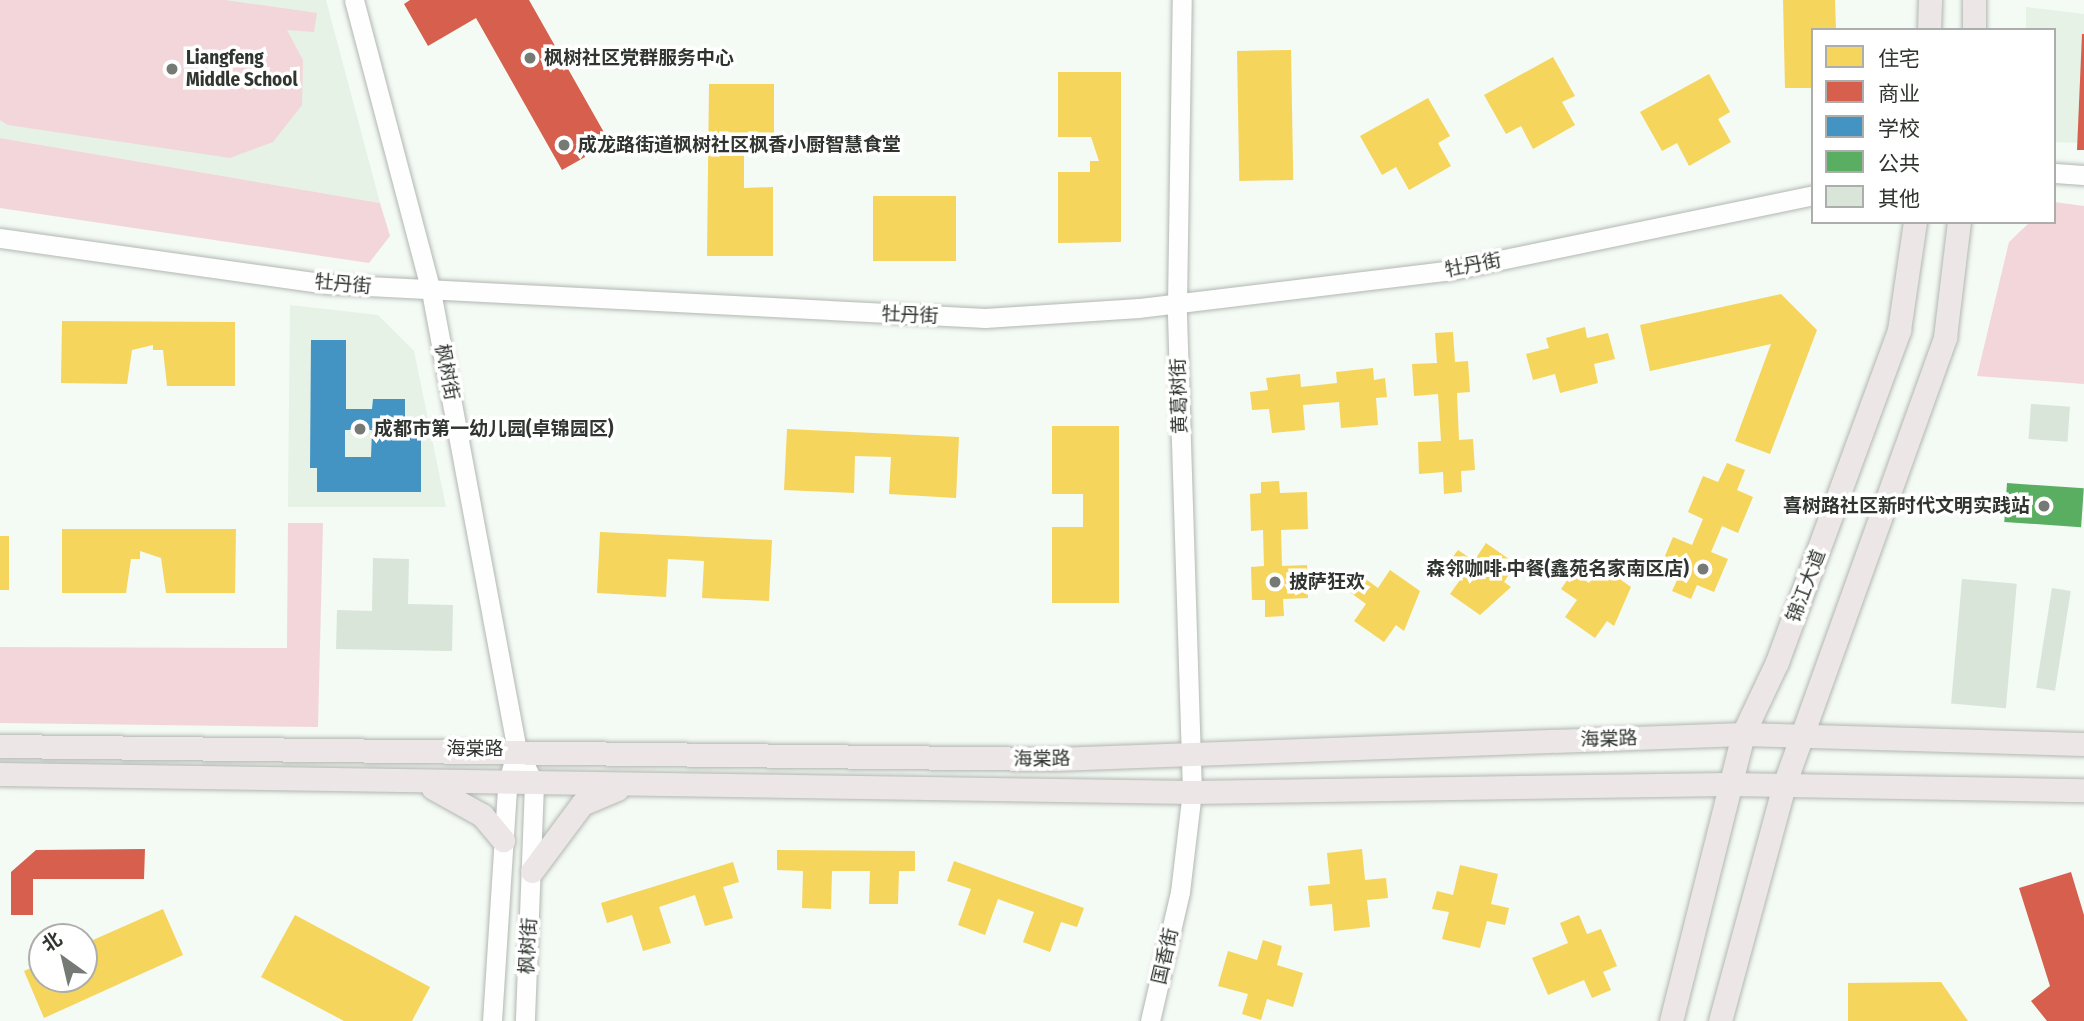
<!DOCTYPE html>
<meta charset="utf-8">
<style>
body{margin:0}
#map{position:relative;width:2084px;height:1021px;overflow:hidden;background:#f4faf4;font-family:"Fira Sans Condensed","Noto Sans SC",sans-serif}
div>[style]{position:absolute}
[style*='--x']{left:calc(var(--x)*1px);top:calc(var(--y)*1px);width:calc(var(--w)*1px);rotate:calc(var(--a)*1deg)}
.built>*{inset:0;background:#e5f2e5}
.green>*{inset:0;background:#f2d6da}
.homes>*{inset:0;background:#f6d55c;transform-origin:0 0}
.shops>*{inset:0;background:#d6604d}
.schools>*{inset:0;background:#4393c3}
.public>*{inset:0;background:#5aae61;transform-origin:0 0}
.building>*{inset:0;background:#d9e5d9;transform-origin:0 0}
.roads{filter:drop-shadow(0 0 2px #b2b7b2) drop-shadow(0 0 2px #b2b7b2)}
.minor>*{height:19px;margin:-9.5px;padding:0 9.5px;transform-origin:9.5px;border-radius:9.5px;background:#fdfefd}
.major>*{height:23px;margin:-11.5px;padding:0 11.5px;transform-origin:11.5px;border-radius:11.5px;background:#ece6e7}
.dots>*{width:19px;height:19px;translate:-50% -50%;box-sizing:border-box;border:4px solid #fff;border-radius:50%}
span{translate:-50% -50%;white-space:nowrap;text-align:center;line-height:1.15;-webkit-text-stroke:7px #fff;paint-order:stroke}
.poi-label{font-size:19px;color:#303530;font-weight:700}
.left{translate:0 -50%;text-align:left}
.right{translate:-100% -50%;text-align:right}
.street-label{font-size:19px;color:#303530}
.legend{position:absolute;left:1811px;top:28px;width:245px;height:196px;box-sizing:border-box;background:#fff;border:2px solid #acaeac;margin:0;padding:9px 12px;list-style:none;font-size:21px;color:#303530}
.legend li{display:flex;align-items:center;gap:14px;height:35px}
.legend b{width:35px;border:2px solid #acaeac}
.north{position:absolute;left:28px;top:923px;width:70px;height:70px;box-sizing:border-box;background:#fff;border:2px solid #acaeac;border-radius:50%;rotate:326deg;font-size:19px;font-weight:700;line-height:28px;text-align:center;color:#303530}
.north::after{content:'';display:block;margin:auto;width:24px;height:32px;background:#757a75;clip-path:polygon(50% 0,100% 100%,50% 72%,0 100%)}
</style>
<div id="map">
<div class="built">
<i style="clip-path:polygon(0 0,326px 0,380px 203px,0 138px)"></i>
<i style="clip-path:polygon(2026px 7px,2084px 14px,2084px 143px,2054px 142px,2054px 30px,2026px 30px)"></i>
<i style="clip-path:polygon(290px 305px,378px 315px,414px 351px,446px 507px,288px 507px)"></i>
</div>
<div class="green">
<i style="clip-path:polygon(0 0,225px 0,317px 13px,314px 32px,287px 30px,303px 60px,302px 105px,273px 142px,230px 158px,8px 125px,0 120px)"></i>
<i style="clip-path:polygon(0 138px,380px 203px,390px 236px,369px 263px,0 208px)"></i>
<i style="clip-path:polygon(2054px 202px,2084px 206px,2084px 384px,1977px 376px,2009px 242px,2030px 222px,2054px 222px)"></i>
<i style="clip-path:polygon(288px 523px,323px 523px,318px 727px,0 723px,0 647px,287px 648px)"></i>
</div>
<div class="homes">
<i style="clip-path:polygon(1783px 0,1835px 0,1836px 30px,1813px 30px,1813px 88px,1785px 88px)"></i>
<i style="left:1291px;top:50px;width:130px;height:54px;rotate:89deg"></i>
<i style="clip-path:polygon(1553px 57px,1575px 96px,1562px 102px,1575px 125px,1533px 149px,1521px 126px,1506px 134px,1484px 95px)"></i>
<i style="clip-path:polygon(1058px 72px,1121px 72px,1121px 242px,1058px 243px,1058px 172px,1090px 172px,1090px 161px,1099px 161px,1091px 137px,1058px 137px)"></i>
<i style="clip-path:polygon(1709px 74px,1730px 112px,1718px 119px,1731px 142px,1689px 166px,1677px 143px,1662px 151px,1640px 112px)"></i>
<i style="clip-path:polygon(709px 84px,774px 84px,774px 153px,744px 153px,744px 188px,773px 187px,773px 256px,707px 256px)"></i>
<i style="clip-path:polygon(1428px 98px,1450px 136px,1438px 143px,1451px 166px,1409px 190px,1396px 167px,1382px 175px,1360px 136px)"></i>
<i style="left:873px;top:196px;width:83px;height:65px"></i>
<i style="clip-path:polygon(1781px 294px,1817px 330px,1770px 454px,1735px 441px,1771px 344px,1650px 371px,1640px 325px)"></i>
<i style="clip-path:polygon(62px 321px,235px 322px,235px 386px,167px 386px,163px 350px,153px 350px,153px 345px,132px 350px,127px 384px,61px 383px)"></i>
<i style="clip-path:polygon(1585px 327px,1587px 338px,1608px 333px,1615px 359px,1594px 364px,1598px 383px,1560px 393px,1555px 374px,1533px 380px,1526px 354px,1549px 348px,1546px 338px)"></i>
<i style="clip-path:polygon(1453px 332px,1455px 362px,1468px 361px,1470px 392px,1457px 393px,1459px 440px,1473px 439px,1475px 470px,1461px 471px,1462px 492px,1444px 494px,1443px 472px,1419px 474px,1418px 442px,1441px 441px,1438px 394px,1414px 396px,1412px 364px,1437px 363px,1435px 333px)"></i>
<i style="clip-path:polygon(1373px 368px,1374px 380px,1385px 378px,1387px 397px,1376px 398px,1378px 425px,1341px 428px,1339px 402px,1303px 405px,1305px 430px,1272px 433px,1269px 409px,1252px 410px,1250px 392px,1268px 390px,1266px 378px,1300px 374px,1301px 387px,1337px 383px,1336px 372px)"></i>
<i style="clip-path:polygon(1052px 426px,1119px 426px,1119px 603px,1052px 603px,1052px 527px,1083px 527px,1083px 494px,1052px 494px)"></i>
<i style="clip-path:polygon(787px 429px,959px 437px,956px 498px,889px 494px,891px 457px,855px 456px,854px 493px,784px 490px)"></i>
<i style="clip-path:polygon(1727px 463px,1745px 470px,1737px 490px,1753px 497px,1738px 533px,1722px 526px,1711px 552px,1728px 559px,1714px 592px,1697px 585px,1691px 599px,1672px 591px,1678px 578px,1659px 570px,1673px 537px,1692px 545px,1703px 519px,1688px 512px,1703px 476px,1718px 482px)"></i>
<i style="clip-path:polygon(1279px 481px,1280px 493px,1307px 492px,1308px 529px,1281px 530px,1282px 566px,1307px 565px,1308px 598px,1283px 599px,1284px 616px,1265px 617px,1265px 600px,1252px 600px,1251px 567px,1264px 566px,1263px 530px,1251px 531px,1250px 494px,1261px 493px,1261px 482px)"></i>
<i style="clip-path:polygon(62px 529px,236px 529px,235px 593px,166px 593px,161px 558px,140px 551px,140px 559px,131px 559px,126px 593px,62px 593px)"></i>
<i style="clip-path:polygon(600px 532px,772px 540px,769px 601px,702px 598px,704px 561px,668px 559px,666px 597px,597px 593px)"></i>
<i style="left:0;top:536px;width:9px;height:54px"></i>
<i style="clip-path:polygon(1486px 543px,1516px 564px,1504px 582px,1511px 587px,1480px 615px,1450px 594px,1462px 577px,1446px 566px,1458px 550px,1474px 561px)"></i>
<i style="clip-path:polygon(1601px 566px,1631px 587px,1614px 626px,1607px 621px,1595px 638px,1565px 617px,1577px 600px,1561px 589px,1573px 572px,1589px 583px)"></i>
<i style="clip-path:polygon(1390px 570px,1420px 591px,1404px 631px,1396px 625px,1384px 642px,1354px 621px,1366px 604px,1351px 593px,1363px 577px,1378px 588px)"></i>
<i style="clip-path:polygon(1362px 849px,1365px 880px,1386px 878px,1388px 898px,1367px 900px,1370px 927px,1334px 931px,1332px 904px,1310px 906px,1308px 886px,1330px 884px,1327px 853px)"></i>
<i style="clip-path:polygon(777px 850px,915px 851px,915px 871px,899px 871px,898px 904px,869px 904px,870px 871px,832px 871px,831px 909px,802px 908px,803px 871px,777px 870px)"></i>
<i style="clip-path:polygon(954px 861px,1084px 908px,1077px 927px,1061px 922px,1050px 952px,1023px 942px,1034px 912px,998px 899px,985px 935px,958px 925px,971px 889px,947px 881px)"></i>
<i style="clip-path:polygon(733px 862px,739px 882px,723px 887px,733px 918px,705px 926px,695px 895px,659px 907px,671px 943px,643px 951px,632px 915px,607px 923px,601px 903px)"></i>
<i style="clip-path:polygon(1460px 865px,1498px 874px,1491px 904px,1509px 908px,1505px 925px,1487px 921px,1480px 948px,1442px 939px,1449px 912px,1432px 909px,1437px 891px,1453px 895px)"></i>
<i style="clip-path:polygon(163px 909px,183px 955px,44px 1018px,24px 971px,42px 963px,42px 979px,84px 979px,84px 944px)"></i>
<i style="clip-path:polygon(295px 915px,430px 987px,412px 1021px,344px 1021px,261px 977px)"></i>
<i style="clip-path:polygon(1579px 915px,1587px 934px,1601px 929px,1617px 966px,1603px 972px,1611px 990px,1592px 998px,1584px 980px,1548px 995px,1532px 958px,1568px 943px,1560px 923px)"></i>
<i style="clip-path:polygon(1263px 940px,1282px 946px,1277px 965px,1303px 973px,1293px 1007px,1267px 999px,1261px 1020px,1242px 1014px,1248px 994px,1218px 986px,1228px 951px,1257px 960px)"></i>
<i style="clip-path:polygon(1941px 982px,1968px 1021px,1848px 1021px,1848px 983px)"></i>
</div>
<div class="shops">
<i style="clip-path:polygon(410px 0,529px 0,610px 143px,562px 170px,476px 18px,428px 46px,404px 4px)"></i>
<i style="clip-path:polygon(2082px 34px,2084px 34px,2084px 150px,2077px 150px)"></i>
<i style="clip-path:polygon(145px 849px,144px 879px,33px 879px,33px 915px,11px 915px,11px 872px,36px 850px)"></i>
<i style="clip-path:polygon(2071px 872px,2084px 915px,2084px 1021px,2047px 1021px,2031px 1001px,2050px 986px,2019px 888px)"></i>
</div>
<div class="schools">
<i style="clip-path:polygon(evenodd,311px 340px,346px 340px,346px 409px,372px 409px,373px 399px,405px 399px,405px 430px,421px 430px,421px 492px,317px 492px,317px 468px,310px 468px,311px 340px,345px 430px,372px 430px,371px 457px,345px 457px,345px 430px)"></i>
</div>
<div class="public">
<i style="left:2007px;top:483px;width:77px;height:39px;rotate:4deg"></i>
</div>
<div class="building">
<i style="left:2031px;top:404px;width:39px;height:35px;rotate:4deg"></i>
<i style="clip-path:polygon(373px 558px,409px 559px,408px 604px,453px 605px,452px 651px,336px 649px,337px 610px,372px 611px)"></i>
<i style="left:1962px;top:579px;width:55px;height:125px;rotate:5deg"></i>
<i style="left:2052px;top:588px;width:19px;height:101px;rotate:9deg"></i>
</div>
<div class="roads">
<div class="minor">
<i style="--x:354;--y:0;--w:301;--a:75.2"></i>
<i style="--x:431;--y:291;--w:466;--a:79.4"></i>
<i style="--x:517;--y:749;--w:39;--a:64"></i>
<i style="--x:534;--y:784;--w:237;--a:92.2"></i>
<i style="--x:2054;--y:173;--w:30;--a:4"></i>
<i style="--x:0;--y:238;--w:332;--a:8"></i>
<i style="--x:329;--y:284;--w:657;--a:2.97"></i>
<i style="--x:985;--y:318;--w:154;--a:-3.7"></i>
<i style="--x:1139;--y:308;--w:310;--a:-6.9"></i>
<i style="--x:1447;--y:271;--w:374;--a:-11.7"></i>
<i style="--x:492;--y:1021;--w:235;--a:-86.3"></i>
<i style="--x:507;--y:786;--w:38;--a:-75"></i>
<i style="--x:1150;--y:1021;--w:132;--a:-76.9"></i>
<i style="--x:1180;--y:892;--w:101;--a:-83.2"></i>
<i style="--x:1192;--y:792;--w:489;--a:-91.8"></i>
<i style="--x:1177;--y:303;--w:303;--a:-89.1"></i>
</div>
<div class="major">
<i style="--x:1929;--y:30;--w:30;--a:-88"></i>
<i style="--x:1974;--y:30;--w:30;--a:-90"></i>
<i style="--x:0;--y:746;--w:1056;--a:0.71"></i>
<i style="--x:1056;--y:759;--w:687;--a:-2.08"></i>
<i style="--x:1743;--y:734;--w:341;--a:1.7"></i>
<i style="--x:0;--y:774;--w:1192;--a:0.87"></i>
<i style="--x:1192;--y:792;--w:536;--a:-0.86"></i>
<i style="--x:1728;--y:784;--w:356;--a:1"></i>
<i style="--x:433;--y:788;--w:56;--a:28.9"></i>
<i style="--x:482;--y:815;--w:33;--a:50"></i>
<i style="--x:532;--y:871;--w:84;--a:-53.3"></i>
<i style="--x:582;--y:804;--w:38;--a:-23"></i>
<i style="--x:1671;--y:1021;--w:296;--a:-75.9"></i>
<i style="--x:1743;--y:734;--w:80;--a:-64.7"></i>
<i style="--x:1777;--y:662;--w:354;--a:-69.8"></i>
<i style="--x:1899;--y:330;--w:109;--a:-81.6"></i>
<i style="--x:1720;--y:1021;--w:245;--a:-74.8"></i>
<i style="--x:1784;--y:785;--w:476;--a:-70.2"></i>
<i style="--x:1945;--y:337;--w:116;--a:-83.1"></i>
</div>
</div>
<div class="dots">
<i style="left:530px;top:58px;background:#757a75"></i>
<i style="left:172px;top:69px;background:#757a75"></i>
<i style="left:564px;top:145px;background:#757a75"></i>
<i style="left:360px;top:429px;background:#757a75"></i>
<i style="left:2044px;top:506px;background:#757a75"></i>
<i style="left:1703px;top:569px;background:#757a75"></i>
<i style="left:1275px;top:582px;background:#757a75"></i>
</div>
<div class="poi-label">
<span class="left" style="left:186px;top:69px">Liangfeng<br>Middle School</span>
<span class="left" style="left:544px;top:58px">枫树社区党群服务中心</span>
<span class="left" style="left:578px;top:145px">成龙路街道枫树社区枫香小厨智慧食堂</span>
<span class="left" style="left:374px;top:429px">成都市第一幼儿园(卓锦园区)</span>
<span class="right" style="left:2030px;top:506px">喜树路社区新时代文明实践站</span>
<span class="right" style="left:1689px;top:569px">森邻咖啡·中餐(鑫苑名家南区店)</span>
<span class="left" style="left:1289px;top:582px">披萨狂欢</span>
</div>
<div class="street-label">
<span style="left:1473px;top:265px;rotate:-11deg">牡丹街</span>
<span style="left:343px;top:284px;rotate:5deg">牡丹街</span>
<span style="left:910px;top:315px;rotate:2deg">牡丹街</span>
<span style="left:447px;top:372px;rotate:79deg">枫树街</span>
<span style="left:1179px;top:396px;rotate:-92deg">黄葛树街</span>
<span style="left:1806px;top:586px;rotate:-69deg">锦江大道</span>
<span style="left:1609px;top:739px;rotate:-2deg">海棠路</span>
<span style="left:475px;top:749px">海棠路</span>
<span style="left:1042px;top:759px;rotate:-1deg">海棠路</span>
<span style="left:528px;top:946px;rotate:-87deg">枫树街</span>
<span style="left:1165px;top:956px;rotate:-77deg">国香街</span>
</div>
<ul class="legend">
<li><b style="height:19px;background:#f6d55c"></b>住宅</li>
<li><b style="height:19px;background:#d6604d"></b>商业</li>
<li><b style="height:19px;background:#4393c3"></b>学校</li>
<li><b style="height:19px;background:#5aae61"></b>公共</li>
<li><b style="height:19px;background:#d9e5d9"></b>其他</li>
</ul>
<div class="north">北</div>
</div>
